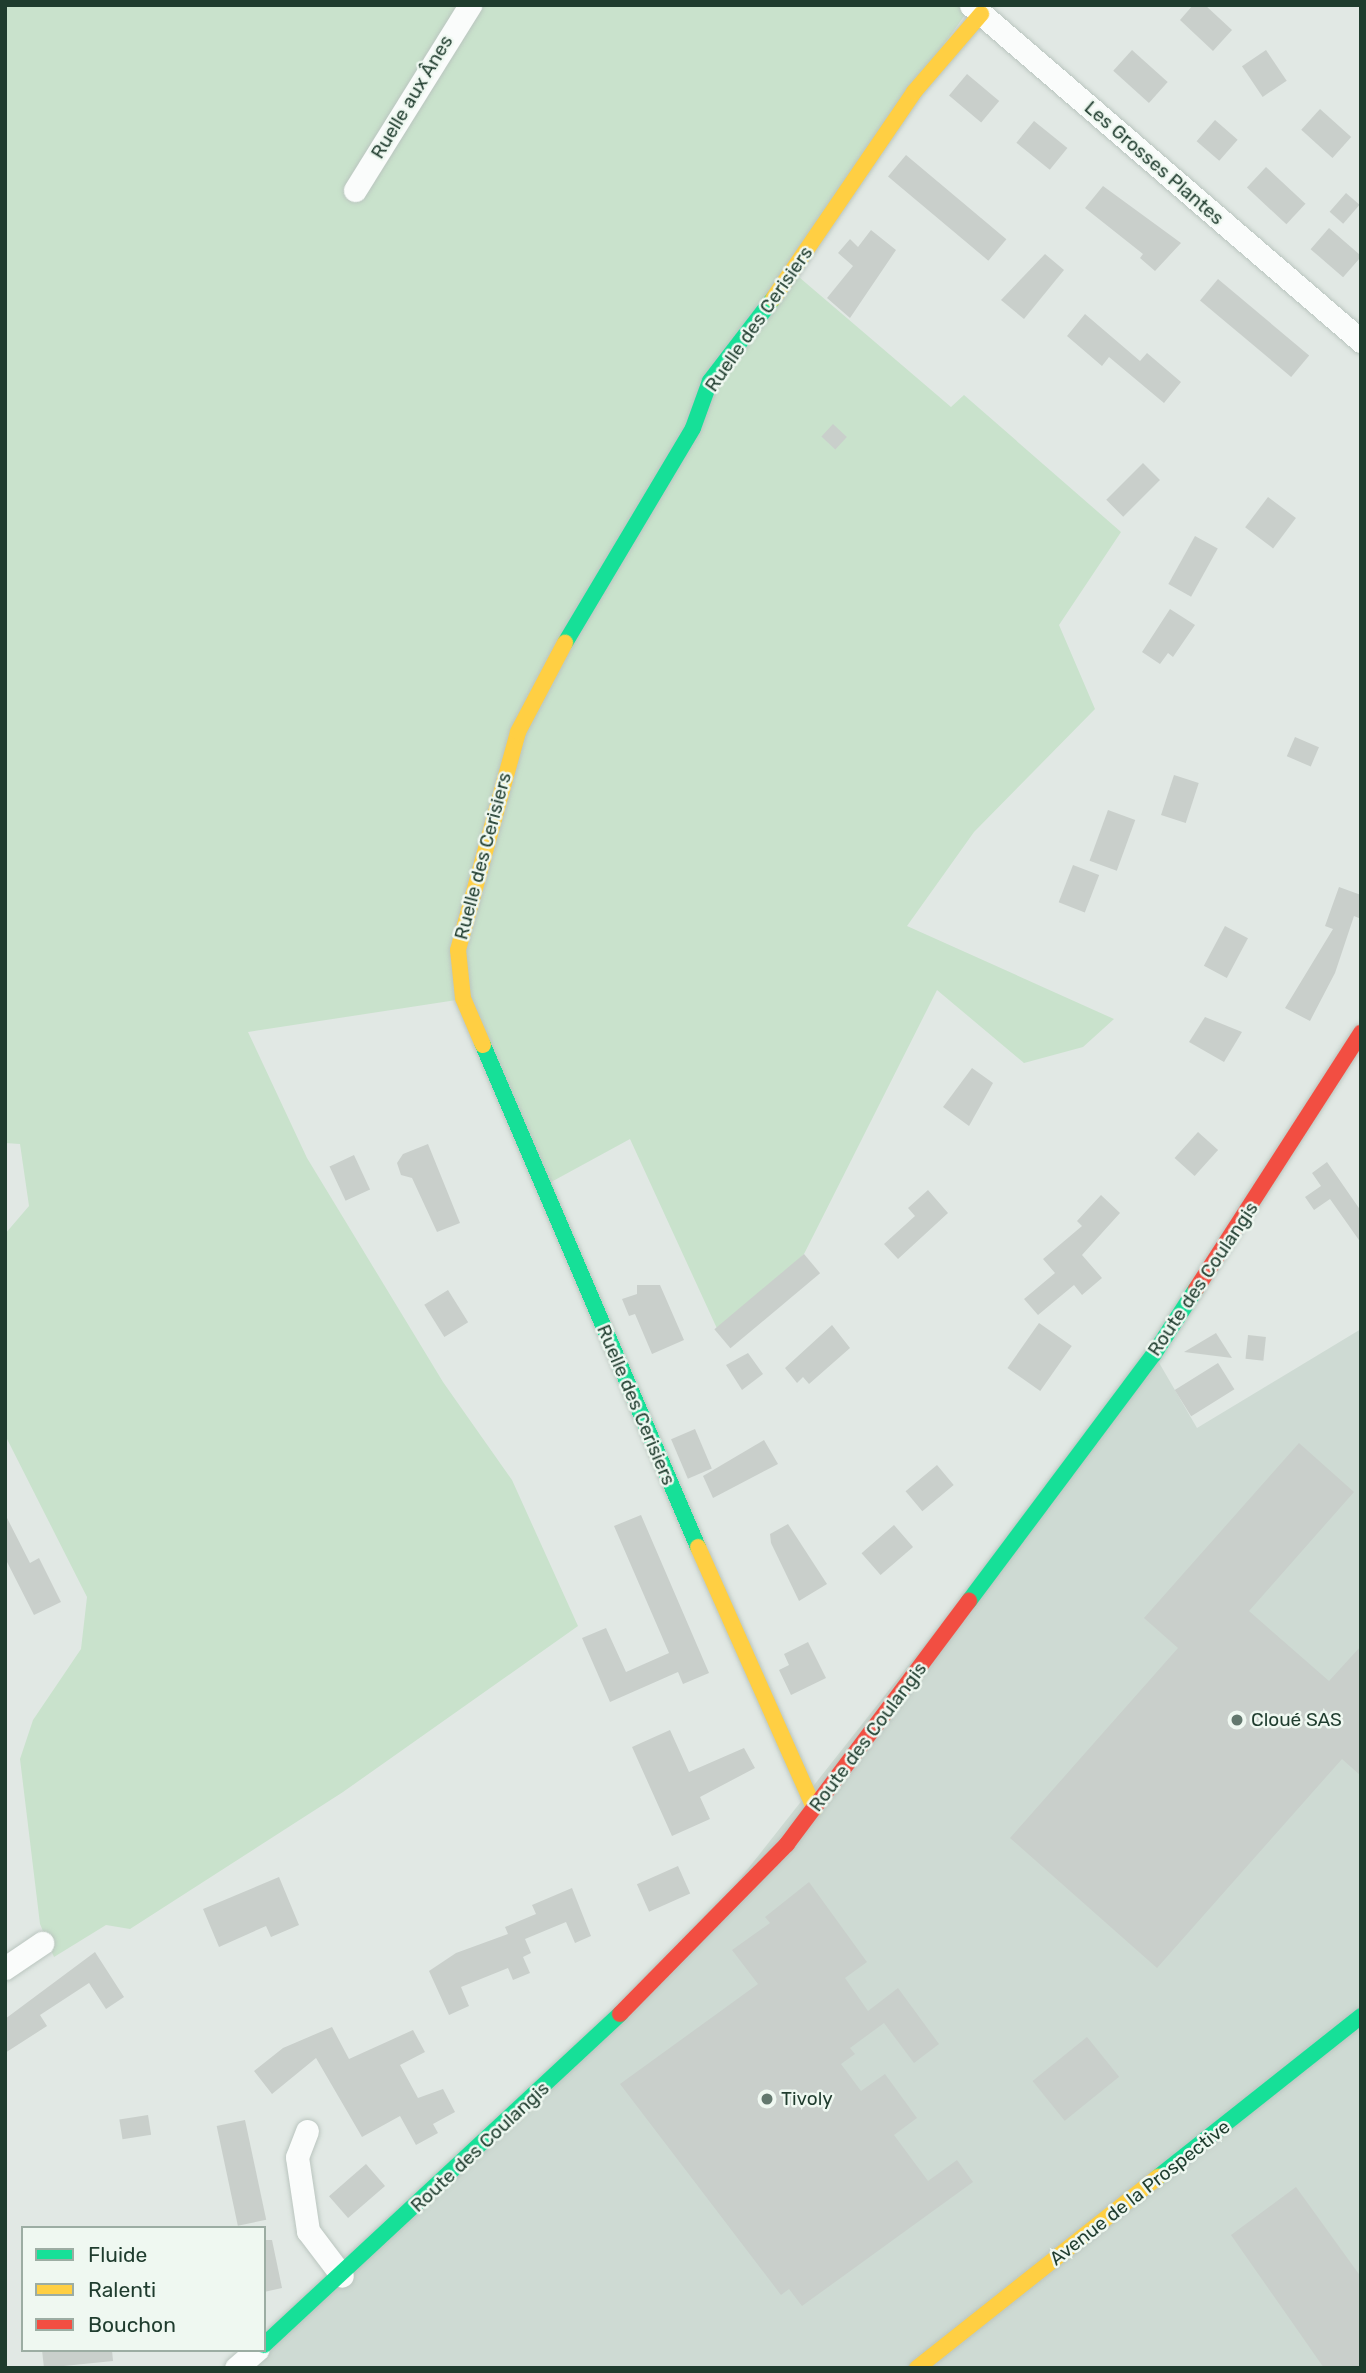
<!DOCTYPE html>
<meta charset="utf-8">
<style>
body{margin:0}
#map{position:relative;width:1366px;height:2373px;overflow:hidden;background:#e1e8e4;font-family:Rubik,sans-serif}
div>[style]{position:absolute}
[style*='--x']{left:calc(var(--x)*1px);top:calc(var(--y)*1px);width:calc(var(--w)*1px);rotate:calc(var(--a)*1deg)}
.built>*{inset:0;background:#cedad3}
.green>*{inset:0;background:#c9e2cc}
.building>*{inset:0;background:#c9cfcb;transform-origin:0 0}
.roads{filter:drop-shadow(0 0 2px #bac5bf) drop-shadow(0 0 2px #bac5bf)}
.street>*{height:23px;margin:-11.5px;padding:0 11.5px;transform-origin:11.5px;border-radius:11.5px;background:#fafcfb}
.fast>*{height:16px;margin:-8px;padding:0 8px;transform-origin:8px;border-radius:8px;background:#16e098}
.slow>*{height:16px;margin:-8px;padding:0 8px;transform-origin:8px;border-radius:8px;background:#ffcf43}
.jam>*{height:16px;margin:-8px;padding:0 8px;transform-origin:8px;border-radius:8px;background:#f24e42}
.dots>*{width:19px;height:19px;translate:-50% -50%;box-sizing:border-box;border:4px solid #eff8f1;border-radius:50%}
span{translate:-50% -50%;white-space:nowrap;text-align:center;line-height:1.15;-webkit-text-stroke:5px #eff8f1;paint-order:stroke}
.street-label{font-size:19px;color:#1f3c2e}
.poi-label{font-size:19px;color:#1f3c2e}
.left{translate:0 -50%;text-align:left}
.frame{position:absolute;inset:0;border:7px solid #1f3c2e;pointer-events:none}
.legend{position:absolute;left:21px;top:2226px;width:245px;height:126px;box-sizing:border-box;background:#eff8f1;border:2px solid #9cada3;margin:0;padding:9px 12px;list-style:none;font-size:21px;color:#1f3c2e}
.legend li{display:flex;align-items:center;gap:14px;height:35px}
.legend b{width:35px;border:2px solid #9cada3}
</style>
<div id="map">
<div class="built">
<i style="clip-path:polygon(1361px 1329px,1361px 2368px,236px 2368px,669px 1969px,1154px 1354px,1197px 1428px)"></i>
</div>
<div class="green">
<i style="clip-path:polygon(5px 5px,972px 5px,786px 266px,951px 407px,964px 395px,1121px 532px,1059px 625px,1095px 709px,974px 832px,907px 926px,1114px 1019px,1083px 1047px,1024px 1063px,937px 990px,804px 1254px,720px 1335px,630px 1139px,542px 1187px,463px 999px,248px 1032px,307px 1158px,443px 1382px,512px 1480px,578px 1626px,343px 1792px,130px 1929px,106px 1925px,54px 1957px,40px 1924px,20px 1759px,33px 1720px,81px 1649px,87px 1597px,5px 1435px,5px 1234px,29px 1206px,20px 1144px,5px 1143px)"></i>
</div>
<div class="building">
<i style="clip-path:polygon(1193px 5px,1205px 5px,1232px 30px,1213px 51px,1180px 20px)"></i>
<i style="left:1132px;top:50px;width:48px;height:28px;rotate:42deg"></i>
<i style="left:1266px;top:50px;width:37px;height:29px;rotate:56deg"></i>
<i style="left:967px;top:74px;width:42px;height:28px;rotate:40deg"></i>
<i style="left:1320px;top:109px;width:42px;height:28px;rotate:42deg"></i>
<i style="left:1215px;top:120px;width:30px;height:28px;rotate:41deg"></i>
<i style="left:1034px;top:121px;width:43px;height:28px;rotate:39deg"></i>
<i style="left:906px;top:155px;width:131px;height:28px;rotate:40deg"></i>
<i style="left:1266px;top:167px;width:54px;height:28px;rotate:43deg"></i>
<i style="clip-path:polygon(1103px 186px,1181px 243px,1155px 271px,1140px 258px,1143px 254px,1085px 208px)"></i>
<i style="left:1346px;top:193px;width:18px;height:25px;rotate:41deg"></i>
<i style="left:1329px;top:228px;width:43px;height:28px;rotate:41deg"></i>
<i style="clip-path:polygon(871px 230px,896px 250px,850px 318px,827px 298px,853px 266px,838px 253px,850px 239px,858px 247px)"></i>
<i style="clip-path:polygon(1045px 254px,1064px 270px,1024px 319px,1001px 300px)"></i>
<i style="left:1218px;top:279px;width:119px;height:28px;rotate:40deg"></i>
<i style="clip-path:polygon(1085px 314px,1140px 361px,1147px 353px,1181px 382px,1164px 403px,1109px 357px,1102px 366px,1067px 336px)"></i>
<i style="left:833px;top:424px;width:19px;height:17px;rotate:43deg"></i>
<i style="left:1143px;top:463px;width:24px;height:52px;rotate:45deg"></i>
<i style="left:1268px;top:497px;width:35px;height:38px;rotate:37deg"></i>
<i style="left:1195px;top:536px;width:26px;height:55px;rotate:29deg"></i>
<i style="clip-path:polygon(1170px 609px,1195px 625px,1173px 657px,1168px 653px,1160px 664px,1142px 652px)"></i>
<i style="left:1295px;top:737px;width:26px;height:21px;rotate:23deg"></i>
<i style="left:1174px;top:775px;width:26px;height:42px;rotate:18deg"></i>
<i style="left:1108px;top:810px;width:29px;height:54px;rotate:20deg"></i>
<i style="left:1073px;top:865px;width:28px;height:40px;rotate:21deg"></i>
<i style="clip-path:polygon(1339px 887px,1361px 895px,1361px 919px,1354px 916px,1335px 973px,1310px 1021px,1285px 1008px,1333px 929px,1325px 926px)"></i>
<i style="left:1225px;top:926px;width:26px;height:45px;rotate:28deg"></i>
<i style="clip-path:polygon(1205px 1017px,1242px 1032px,1224px 1062px,1189px 1042px)"></i>
<i style="clip-path:polygon(972px 1068px,993px 1083px,969px 1126px,943px 1107px)"></i>
<i style="left:1198px;top:1132px;width:27px;height:35px;rotate:42deg"></i>
<i style="clip-path:polygon(428px 1144px,460px 1223px,437px 1232px,412px 1178px,401px 1175px,397px 1163px,403px 1154px)"></i>
<i style="left:354px;top:1155px;width:38px;height:27px;rotate:65deg"></i>
<i style="clip-path:polygon(1327px 1162px,1361px 1211px,1361px 1243px,1330px 1199px,1314px 1210px,1305px 1197px,1321px 1186px,1312px 1173px)"></i>
<i style="clip-path:polygon(928px 1190px,948px 1213px,898px 1259px,884px 1244px,915px 1216px,908px 1208px)"></i>
<i style="clip-path:polygon(1101px 1195px,1120px 1213px,1082px 1255px,1102px 1278px,1082px 1295px,1074px 1285px,1038px 1315px,1024px 1299px,1055px 1273px,1043px 1259px,1082px 1226px,1077px 1221px)"></i>
<i style="left:804px;top:1254px;width:25px;height:117px;rotate:50deg"></i>
<i style="clip-path:polygon(637px 1285px,660px 1285px,684px 1340px,652px 1354px,635px 1314px,629px 1316px,622px 1299px,637px 1294px)"></i>
<i style="left:448px;top:1290px;width:38px;height:28px;rotate:58deg"></i>
<i style="left:1039px;top:1323px;width:40px;height:55px;rotate:35deg"></i>
<i style="clip-path:polygon(832px 1325px,850px 1348px,809px 1384px,803px 1377px,797px 1383px,785px 1368px)"></i>
<i style="clip-path:polygon(1216px 1333px,1232px 1358px,1184px 1352px)"></i>
<i style="left:1248px;top:1335px;width:18px;height:24px;rotate:6deg"></i>
<i style="clip-path:polygon(748px 1353px,763px 1374px,742px 1390px,726px 1365px)"></i>
<i style="left:1218px;top:1363px;width:31px;height:51px;rotate:58deg"></i>
<i style="left:695px;top:1429px;width:43px;height:26px;rotate:67deg"></i>
<i style="clip-path:polygon(764px 1440px,778px 1464px,713px 1498px,703px 1476px)"></i>
<i style="clip-path:polygon(1299px 1443px,1354px 1492px,1249px 1611px,1329px 1681px,1361px 1646px,1361px 1776px,1342px 1759px,1157px 1968px,1010px 1838px,1178px 1648px,1144px 1618px)"></i>
<i style="left:937px;top:1465px;width:26px;height:41px;rotate:50deg"></i>
<i style="clip-path:polygon(5px 1514px,30px 1563px,39px 1558px,61px 1602px,34px 1615px,5px 1558px)"></i>
<i style="clip-path:polygon(641px 1515px,709px 1673px,683px 1684px,678px 1672px,610px 1702px,582px 1638px,606px 1628px,626px 1672px,669px 1653px,614px 1526px)"></i>
<i style="clip-path:polygon(788px 1524px,827px 1584px,799px 1601px,771px 1543px,770px 1534px)"></i>
<i style="left:894px;top:1525px;width:29px;height:43px;rotate:49deg"></i>
<i style="clip-path:polygon(808px 1642px,826px 1678px,791px 1695px,779px 1670px,789px 1665px,784px 1654px)"></i>
<i style="clip-path:polygon(670px 1730px,689px 1772px,744px 1748px,755px 1768px,700px 1797px,710px 1819px,672px 1836px,632px 1747px)"></i>
<i style="left:678px;top:1866px;width:30px;height:45px;rotate:66deg"></i>
<i style="clip-path:polygon(279px 1877px,299px 1925px,271px 1937px,266px 1926px,219px 1947px,203px 1909px)"></i>
<i style="clip-path:polygon(809px 1882px,867px 1962px,845px 1978px,868px 2011px,898px 1988px,939px 2044px,914px 2063px,884px 2023px,850px 2048px,855px 2054px,841px 2064px,861px 2091px,885px 2074px,917px 2118px,894px 2135px,928px 2181px,957px 2160px,973px 2182px,802px 2306px,789px 2289px,781px 2295px,620px 2084px,758px 1984px,732px 1950px,770px 1923px,765px 1917px)"></i>
<i style="clip-path:polygon(572px 1888px,591px 1936px,575px 1943px,566px 1922px,525px 1939px,531px 1953px,523px 1957px,530px 1973px,513px 1980px,508px 1968px,461px 1987px,469px 2006px,449px 2015px,429px 1971px,456px 1953px,508px 1934px,505px 1927px,536px 1914px,532px 1905px)"></i>
<i style="clip-path:polygon(95px 1952px,124px 1997px,106px 2009px,89px 1983px,40px 2015px,47px 2026px,5px 2053px,5px 2019px)"></i>
<i style="clip-path:polygon(332px 2027px,349px 2059px,413px 2030px,425px 2052px,400px 2065px,418px 2098px,443px 2089px,455px 2112px,433px 2124px,438px 2133px,416px 2145px,400px 2116px,362px 2137px,316px 2058px,272px 2094px,254px 2071px,283px 2048px)"></i>
<i style="left:1087px;top:2037px;width:51px;height:70px;rotate:51deg"></i>
<i style="left:148px;top:2115px;width:20px;height:29px;rotate:81deg"></i>
<i style="left:245px;top:2120px;width:102px;height:29px;rotate:78deg"></i>
<i style="left:366px;top:2164px;width:29px;height:49px;rotate:49deg"></i>
<i style="clip-path:polygon(1296px 2187px,1361px 2277px,1361px 2368px,1324px 2368px,1231px 2235px)"></i>
<i style="clip-path:polygon(264px 2240px,272px 2240px,282px 2288px,264px 2292px)"></i>
<i style="clip-path:polygon(42px 2350px,112px 2350px,113px 2361px,44px 2368px)"></i>
</div>
<div class="roads">
<div class="street">
<i style="--x:971;--y:5;--w:515;--a:40.75"></i>
<i style="--x:355;--y:190;--w:218;--a:-58.1"></i>
<i style="--x:5;--y:1968;--w:45;--a:-34"></i>
<i style="--x:307;--y:2131;--w:28;--a:111"></i>
<i style="--x:297;--y:2157;--w:75;--a:81.5"></i>
<i style="--x:308;--y:2231;--w:56;--a:52.9"></i>
<i style="--x:236;--y:2368;--w:28;--a:-41"></i>
</div>
<div class="fast">
<i style="--x:565;--y:643;--w:250;--a:-59.2"></i>
<i style="--x:693;--y:428;--w:50;--a:-70.1"></i>
<i style="--x:710;--y:381;--w:103;--a:-52.5"></i>
<i style="--x:483;--y:1045;--w:546;--a:66.82"></i>
<i style="--x:969;--y:1601;--w:309;--a:-53.2"></i>
<i style="--x:1154;--y:1354;--w:77;--a:-57.1"></i>
<i style="--x:1158;--y:2177;--w:259;--a:-38.4"></i>
<i style="--x:264;--y:2345;--w:486;--a:-42.9"></i>
</div>
<div class="slow">
<i style="--x:773;--y:299;--w:250;--a:-55.7"></i>
<i style="--x:914;--y:92;--w:103;--a:-49.3"></i>
<i style="--x:483;--y:1045;--w:51;--a:-113.1"></i>
<i style="--x:463;--y:998;--w:48;--a:-95.9"></i>
<i style="--x:458;--y:950;--w:226;--a:-74.6"></i>
<i style="--x:518;--y:732;--w:101;--a:-62.2"></i>
<i style="--x:698;--y:1547;--w:286;--a:66"></i>
<i style="--x:917;--y:2368;--w:308;--a:-38.4"></i>
</div>
<div class="jam">
<i style="--x:1196;--y:1289;--w:305;--a:-57.2"></i>
<i style="--x:620;--y:2014;--w:238;--a:-45.5"></i>
<i style="--x:787;--y:1844;--w:304;--a:-53.2"></i>
</div>
</div>
<div class="dots">
<i style="left:1237px;top:1720px;background:#63786e"></i>
<i style="left:767px;top:2099px;background:#63786e"></i>
</div>
<div class="street-label">
<span style="left:412px;top:97px;rotate:-59deg">Ruelle aux Ânes</span>
<span style="left:1154px;top:163px;rotate:41deg">Les Grosses Plantes</span>
<span style="left:759px;top:319px;rotate:-55deg">Ruelle des Cerisiers</span>
<span style="left:483px;top:856px;rotate:-75deg">Ruelle des Cerisiers</span>
<span style="left:1203px;top:1279px;rotate:-56deg">Route des Coulangis</span>
<span style="left:636px;top:1405px;rotate:67deg">Ruelle des Cerisiers</span>
<span style="left:868px;top:1737px;rotate:-53deg">Route des Coulangis</span>
<span style="left:480px;top:2147px;rotate:-43deg">Route des Coulangis</span>
<span style="left:1140px;top:2193px;rotate:-38deg">Avenue de la Prospective</span>
</div>
<div class="poi-label">
<span class="left" style="left:1251px;top:1720px">Cloué SAS</span>
<span class="left" style="left:781px;top:2099px">Tivoly</span>
</div>
<div class="frame"></div>
<ul class="legend">
<li><b style="height:9px;background:#16e098"></b>Fluide</li>
<li><b style="height:9px;background:#ffcf43"></b>Ralenti</li>
<li><b style="height:9px;background:#f24e42"></b>Bouchon</li>
</ul>
</div>
